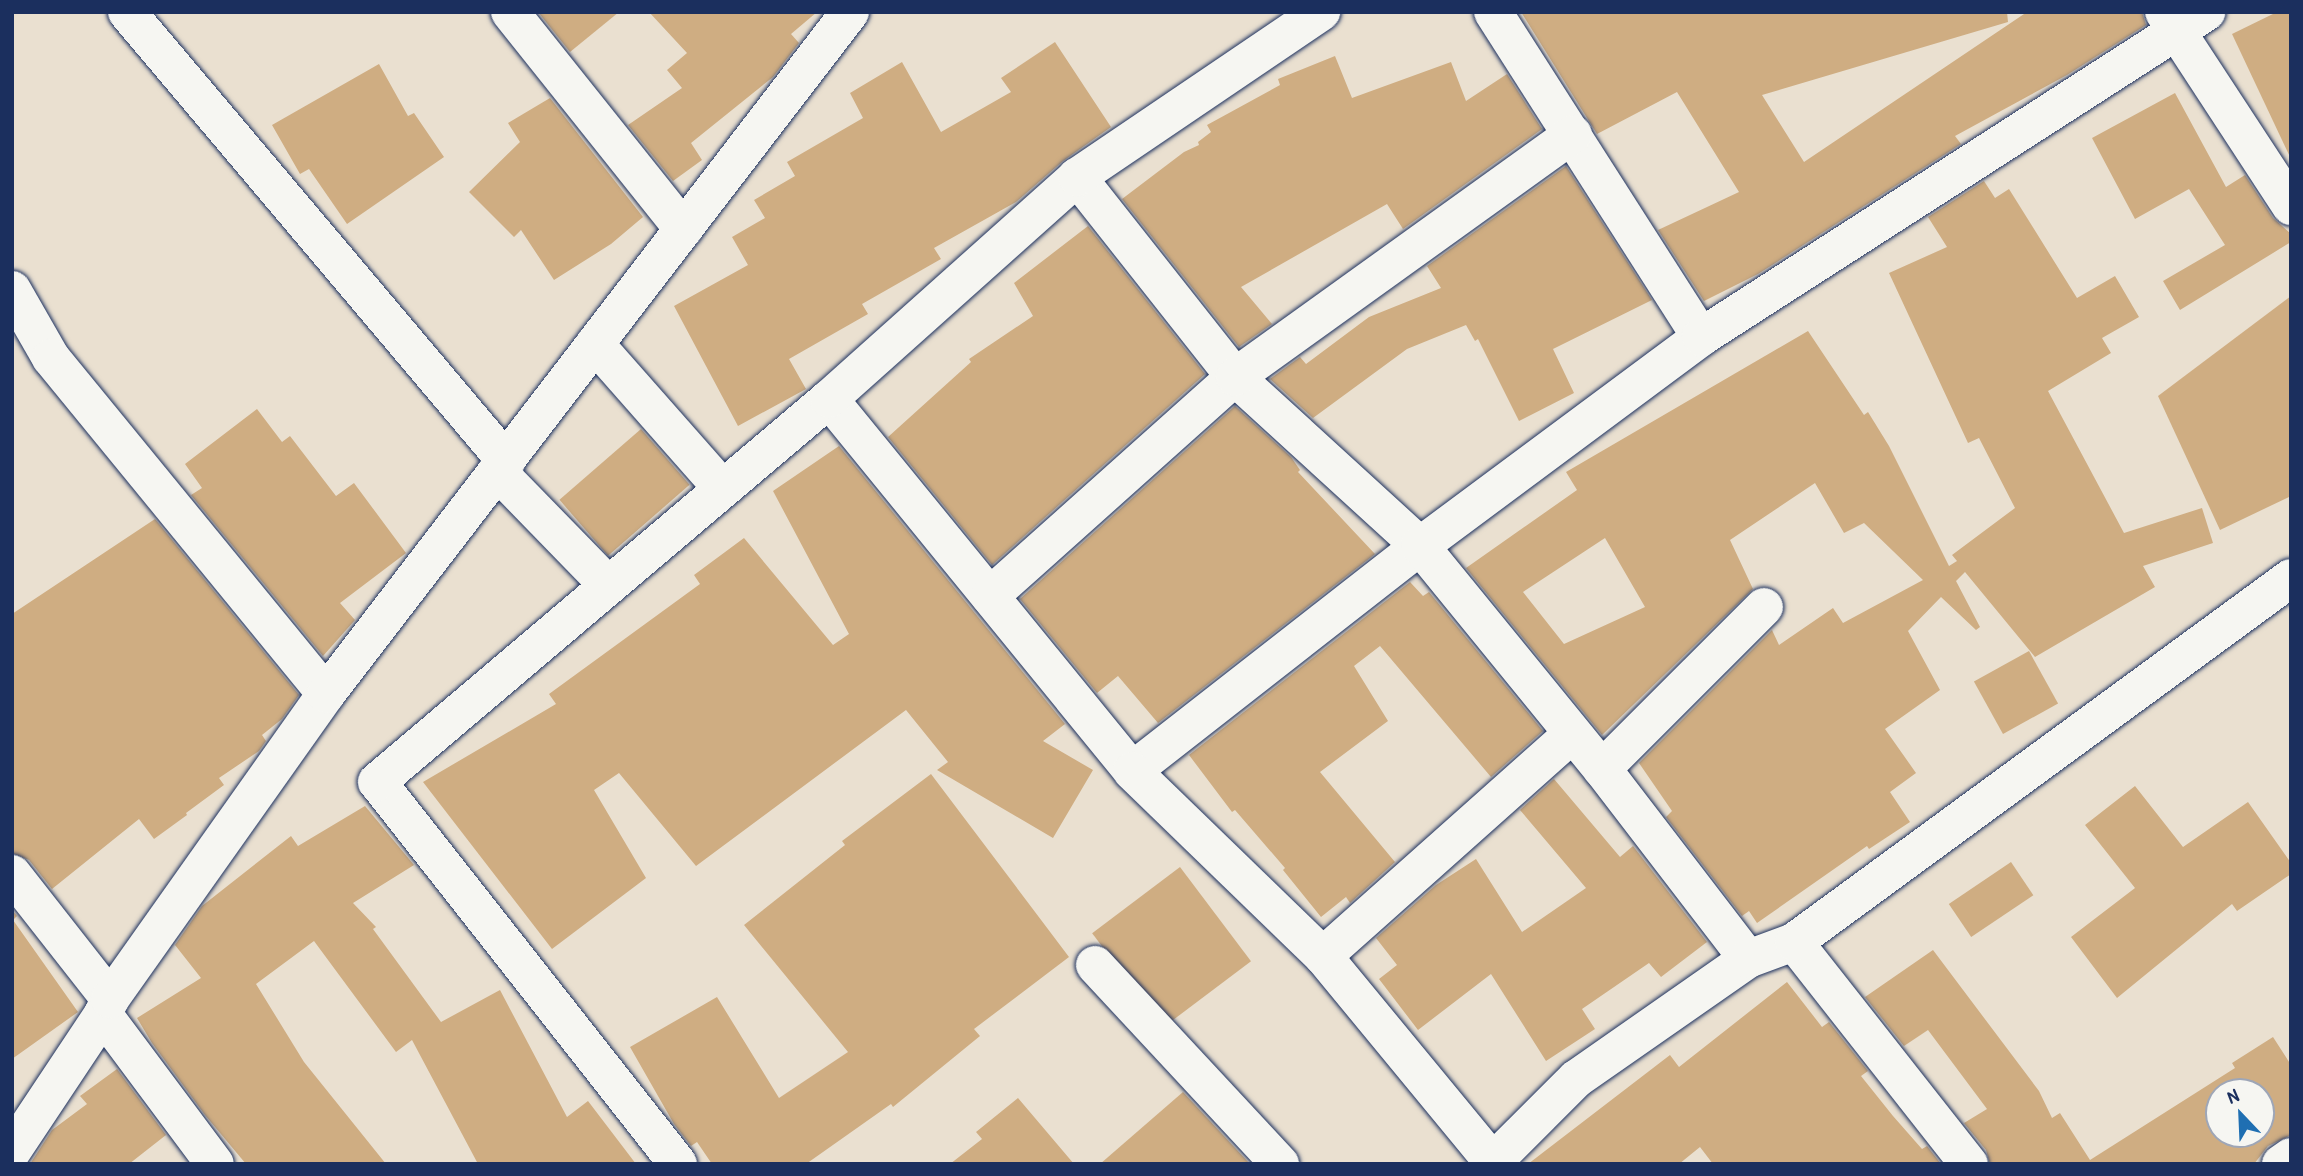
<!DOCTYPE html>
<style>
body{margin:0}
#map{position:relative;width:2303px;height:1176px;overflow:hidden;background:#eae0d0;font-family:"Patrick Hand",sans-serif}
div>[style]{position:absolute}
[style*='--x']{left:calc(var(--x)*1px);top:calc(var(--y)*1px);width:calc(var(--w)*1px);rotate:calc(var(--a)*1deg)}
.building>*{inset:0;background:#cfad82;transform-origin:0 0}
.roads{filter:drop-shadow(0 0 2px #1b2f5e) drop-shadow(0 0 2px #1b2f5e)}
.minor>*{height:38px;margin:-19px;padding:0 19px;transform-origin:19px;border-radius:19px;background:#f6f6f2}
.tertiary>*{height:38px;margin:-19px;padding:0 19px;transform-origin:19px;border-radius:19px;background:#f6f6f2}
span{translate:-50% -50%;white-space:nowrap;text-align:center;line-height:1.15;-webkit-text-stroke:5px #f6f6f2;paint-order:stroke}
.frame{position:absolute;inset:0;border:14px solid #1b2f5e;pointer-events:none}
.north{position:absolute;left:2205px;top:1078px;width:70px;height:70px;box-sizing:border-box;background:#f6f6f2;border:2px solid #9ea6b7;border-radius:50%;rotate:337deg;font-size:19px;font-weight:700;line-height:28px;text-align:center;color:#1b2f5e}
.north::after{content:'';display:block;margin:auto;width:24px;height:32px;background:#1f6fb2;clip-path:polygon(50% 0,100% 100%,50% 72%,0 100%)}
</style>
<div id="map">
<div class="building">
<i style="clip-path:polygon(538px 12px,619px 12px,570px 52px)"></i>
<i style="clip-path:polygon(649px 12px,817px 12px,791px 34px,799px 43px,773px 77px,691px 143px,702px 160px,673px 181px,628px 125px,682px 88px,667px 70px,687px 53px)"></i>
<i style="clip-path:polygon(1521px 12px,2007px 12px,2008px 22px,1762px 95px,1804px 162px,2027px 12px,2142px 12px,2146px 25px,2067px 75px,1955px 136px,1961px 144px,1758px 274px,1704px 301px,1658px 230px,1739px 192px,1677px 92px,1597px 134px)"></i>
<i style="clip-path:polygon(2277px 12px,2291px 12px,2291px 159px,2232px 34px)"></i>
<i style="clip-path:polygon(1055px 42px,1111px 127px,1063px 161px,1016px 202px,934px 248px,941px 259px,862px 304px,868px 314px,789px 359px,806px 389px,738px 426px,674px 306px,748px 265px,732px 237px,765px 218px,754px 200px,795px 176px,787px 162px,863px 118px,850px 93px,902px 62px,941px 132px,1011px 92px,1001px 78px)"></i>
<i style="clip-path:polygon(1335px 56px,1352px 98px,1451px 62px,1466px 101px,1507px 74px,1542px 129px,1403px 229px,1387px 204px,1241px 287px,1272px 324px,1239px 347px,1122px 199px,1184px 152px,1199px 145px,1198px 142px,1211px 132px,1207px 125px,1280px 85px,1278px 79px)"></i>
<i style="clip-path:polygon(379px 64px,408px 116px,414px 113px,444px 157px,347px 224px,309px 169px,300px 174px,272px 125px)"></i>
<i style="clip-path:polygon(2175px 93px,2226px 187px,2245px 175px,2273px 218px,2291px 234px,2291px 242px,2180px 310px,2163px 281px,2225px 245px,2189px 189px,2135px 219px,2092px 138px)"></i>
<i style="clip-path:polygon(550px 98px,643px 217px,611px 244px,554px 280px,521px 230px,514px 237px,469px 192px,520px 142px,508px 123px)"></i>
<i style="clip-path:polygon(1566px 166px,1652px 300px,1553px 349px,1574px 393px,1519px 421px,1478px 339px,1475px 341px,1466px 325px,1407px 349px,1313px 418px,1270px 379px,1300px 357px,1306px 364px,1369px 317px,1441px 288px,1427px 266px)"></i>
<i style="clip-path:polygon(evenodd,1984px 181px,1995px 198px,2009px 189px,2077px 298px,2115px 276px,2139px 317px,2102px 338px,2111px 353px,2048px 391px,2124px 533px,2202px 508px,2213px 543px,2143px 566px,2155px 587px,2035px 657px,1965px 572px,1956px 581px,1980px 627px,1976px 630px,1941px 597px,1908px 631px,1940px 690px,1885px 729px,1916px 773px,1890px 792px,1910px 822px,1869px 849px,1867px 846px,1757px 923px,1749px 911px,1742px 916px,1666px 817px,1672px 811px,1639px 763px,1772px 630px,1779px 645px,1833px 608px,1843px 623px,1923px 580px,1864px 523px,1844px 533px,1815px 483px,1730px 540px,1753px 589px,1602px 735px,1466px 568px,1577px 490px,1566px 472px,1808px 331px,1864px 415px,1868px 412px,1889px 446px,1949px 566px,1957px 561px,1952px 555px,2015px 508px,1979px 438px,1968px 443px,1889px 273px,1947px 247px,1928px 217px,1984px 181px,1605px 538px,1645px 607px,1564px 644px,1523px 592px,1605px 538px)"></i>
<i style="clip-path:polygon(1088px 226px,1205px 374px,992px 565px,888px 437px,971px 362px,969px 359px,1033px 316px,1014px 283px)"></i>
<i style="clip-path:polygon(2291px 296px,2291px 496px,2220px 530px,2158px 396px)"></i>
<i style="clip-path:polygon(1235px 406px,1291px 457px,1300px 470px,1298px 472px,1375px 554px,1158px 723px,1118px 676px,1097px 693px,1020px 599px)"></i>
<i style="clip-path:polygon(257px 409px,282px 442px,290px 436px,336px 496px,354px 483px,406px 553px,340px 603px,355px 620px,323px 656px,191px 495px,202px 488px,185px 464px)"></i>
<i style="left:641px;top:429px;width:74px;height:108px;rotate:49deg"></i>
<i style="clip-path:polygon(839px 446px,1065px 724px,1043px 741px,1093px 770px,1053px 838px,937px 770px,948px 762px,906px 710px,696px 866px,619px 773px,594px 790px,646px 878px,552px 949px,423px 782px,556px 704px,549px 694px,700px 584px,694px 575px,744px 538px,833px 645px,849px 634px,773px 491px)"></i>
<i style="clip-path:polygon(155px 519px,299px 695px,282px 719px,262px 735px,266px 741px,259px 751px,219px 778px,224px 785px,186px 813px,187px 815px,154px 839px,139px 819px,52px 889px,29px 860px,12px 853px,12px 614px)"></i>
<i style="clip-path:polygon(1410px 582px,1423px 596px,1429px 592px,1543px 731px,1491px 777px,1380px 646px,1354px 666px,1388px 721px,1320px 772px,1395px 862px,1350px 903px,1346px 897px,1321px 917px,1283px 870px,1285px 868px,1235px 810px,1232px 812px,1189px 755px)"></i>
<i style="left:2029px;top:651px;width:60px;height:63px;rotate:61deg"></i>
<i style="clip-path:polygon(931px 774px,1069px 957px,974px 1029px,980px 1036px,893px 1107px,891px 1104px,806px 1164px,712px 1164px,697px 1142px,691px 1146px,674px 1124px,630px 1047px,717px 997px,779px 1098px,848px 1052px,744px 925px,845px 845px,842px 841px)"></i>
<i style="clip-path:polygon(1554px 779px,1620px 857px,1633px 846px,1707px 942px,1661px 977px,1649px 963px,1582px 1009px,1595px 1029px,1546px 1061px,1491px 974px,1418px 1030px,1379px 979px,1397px 965px,1376px 938px,1436px 885px,1476px 859px,1522px 932px,1586px 888px,1520px 810px)"></i>
<i style="clip-path:polygon(2135px 786px,2183px 847px,2248px 802px,2291px 863px,2291px 874px,2237px 911px,2232px 904px,2117px 998px,2071px 937px,2135px 888px,2085px 825px)"></i>
<i style="clip-path:polygon(365px 806px,414px 865px,353px 903px,376px 927px,373px 929px,441px 1022px,500px 990px,567px 1117px,588px 1101px,636px 1164px,478px 1164px,412px 1040px,396px 1052px,314px 941px,256px 984px,304px 1062px,386px 1164px,246px 1164px,205px 1115px,152px 1043px,137px 1018px,201px 978px,175px 945px,202px 906px,291px 836px,298px 846px)"></i>
<i style="left:2011px;top:862px;width:40px;height:75px;rotate:56deg"></i>
<i style="left:1180px;top:867px;width:118px;height:110px;rotate:53deg"></i>
<i style="clip-path:polygon(12px 910px,17px 916px,13px 920px,78px 1012px,12px 1059px)"></i>
<i style="clip-path:polygon(evenodd,1933px 950px,2039px 1091px,2052px 1118px,2060px 1113px,2090px 1160px,2235px 1068px,2232px 1063px,2273px 1037px,2291px 1065px,2291px 1135px,2268px 1146px,2254px 1164px,1990px 1164px,1986px 1150px,1964px 1123px,1987px 1109px,1928px 1030px,1904px 1046px,1865px 997px,1933px 950px,2219px 1092px,2261px 1092px,2261px 1134px,2219px 1134px,2219px 1092px)"></i>
<i style="clip-path:polygon(1787px 982px,1822px 1027px,1829px 1022px,1868px 1071px,1861px 1076px,1893px 1116px,1922px 1149px,1927px 1146px,1941px 1164px,1713px 1164px,1700px 1147px,1679px 1164px,1528px 1164px,1670px 1055px,1679px 1067px)"></i>
<i style="clip-path:polygon(117px 1069px,166px 1135px,129px 1164px,30px 1164px,52px 1130px,87px 1104px,80px 1096px)"></i>
<i style="clip-path:polygon(1183px 1092px,1250px 1164px,1100px 1164px)"></i>
<i style="clip-path:polygon(1018px 1098px,1074px 1164px,950px 1164px,982px 1139px,976px 1132px)"></i>
</div>
<div class="roads">
<div class="minor">
<i style="--x:127;--y:12;--w:588;--a:49.83"></i>
<i style="--x:510;--y:12;--w:278;--a:51.4"></i>
<i style="--x:1493;--y:12;--w:386;--a:57.4"></i>
<i style="--x:2164;--y:12;--w:232;--a:56.8"></i>
<i style="--x:1077;--y:177;--w:255;--a:51.7"></i>
<i style="--x:1235;--y:377;--w:251;--a:42.4"></i>
<i style="--x:1420;--y:546;--w:365;--a:142"></i>
<i style="--x:12;--y:290;--w:78;--a:60.2"></i>
<i style="--x:51;--y:358;--w:434;--a:50.7"></i>
<i style="--x:595;--y:344;--w:192;--a:48.6"></i>
<i style="--x:829;--y:399;--w:480;--a:50.8"></i>
<i style="--x:1132;--y:771;--w:266;--a:44.1"></i>
<i style="--x:1323;--y:956;--w:267;--a:50.5"></i>
<i style="--x:497;--y:471;--w:159;--a:45.8"></i>
<i style="--x:990;--y:596;--w:329;--a:-41.8"></i>
<i style="--x:1235;--y:377;--w:416;--a:-35.7"></i>
<i style="--x:1602;--y:769;--w:229;--a:-45"></i>
<i style="--x:12;--y:874;--w:159;--a:51.9"></i>
<i style="--x:1794;--y:942;--w:283;--a:51.8"></i>
<i style="--x:1323;--y:956;--w:332;--a:-41.7"></i>
<i style="--x:1748;--y:959;--w:240;--a:-127.5"></i>
<i style="--x:1602;--y:769;--w:288;--a:-129.2"></i>
<i style="--x:1420;--y:546;--w:350;--a:-36.6"></i>
<i style="--x:1701;--y:337;--w:601;--a:-32.76"></i>
<i style="--x:1095;--y:965;--w:272;--a:47.1"></i>
<i style="--x:103;--y:1014;--w:187;--a:53.3"></i>
<i style="--x:12;--y:1151;--w:164;--a:-56.4"></i>
<i style="--x:103;--y:1014;--w:17;--a:-65"></i>
<i style="--x:110;--y:999;--w:374;--a:-54.7"></i>
<i style="--x:326;--y:694;--w:860;--a:-52.46"></i>
<i style="--x:678;--y:1164;--w:486;--a:-128.2"></i>
<i style="--x:377;--y:782;--w:592;--a:-40.28"></i>
<i style="--x:829;--y:399;--w:333;--a:-41.8"></i>
<i style="--x:1077;--y:177;--w:295;--a:-34.1"></i>
<i style="--x:2281;--y:1164;--w:12;--a:-35"></i>
</div>
<div class="tertiary">
<i style="--x:1491;--y:1164;--w:120;--a:-45"></i>
<i style="--x:1576;--y:1079;--w:210;--a:-34.9"></i>
<i style="--x:1748;--y:959;--w:49;--a:-20.3"></i>
<i style="--x:1794;--y:942;--w:616;--a:-36.22"></i>
</div>
</div>
<div class="frame"></div>
<div class="north">N</div>
</div>
